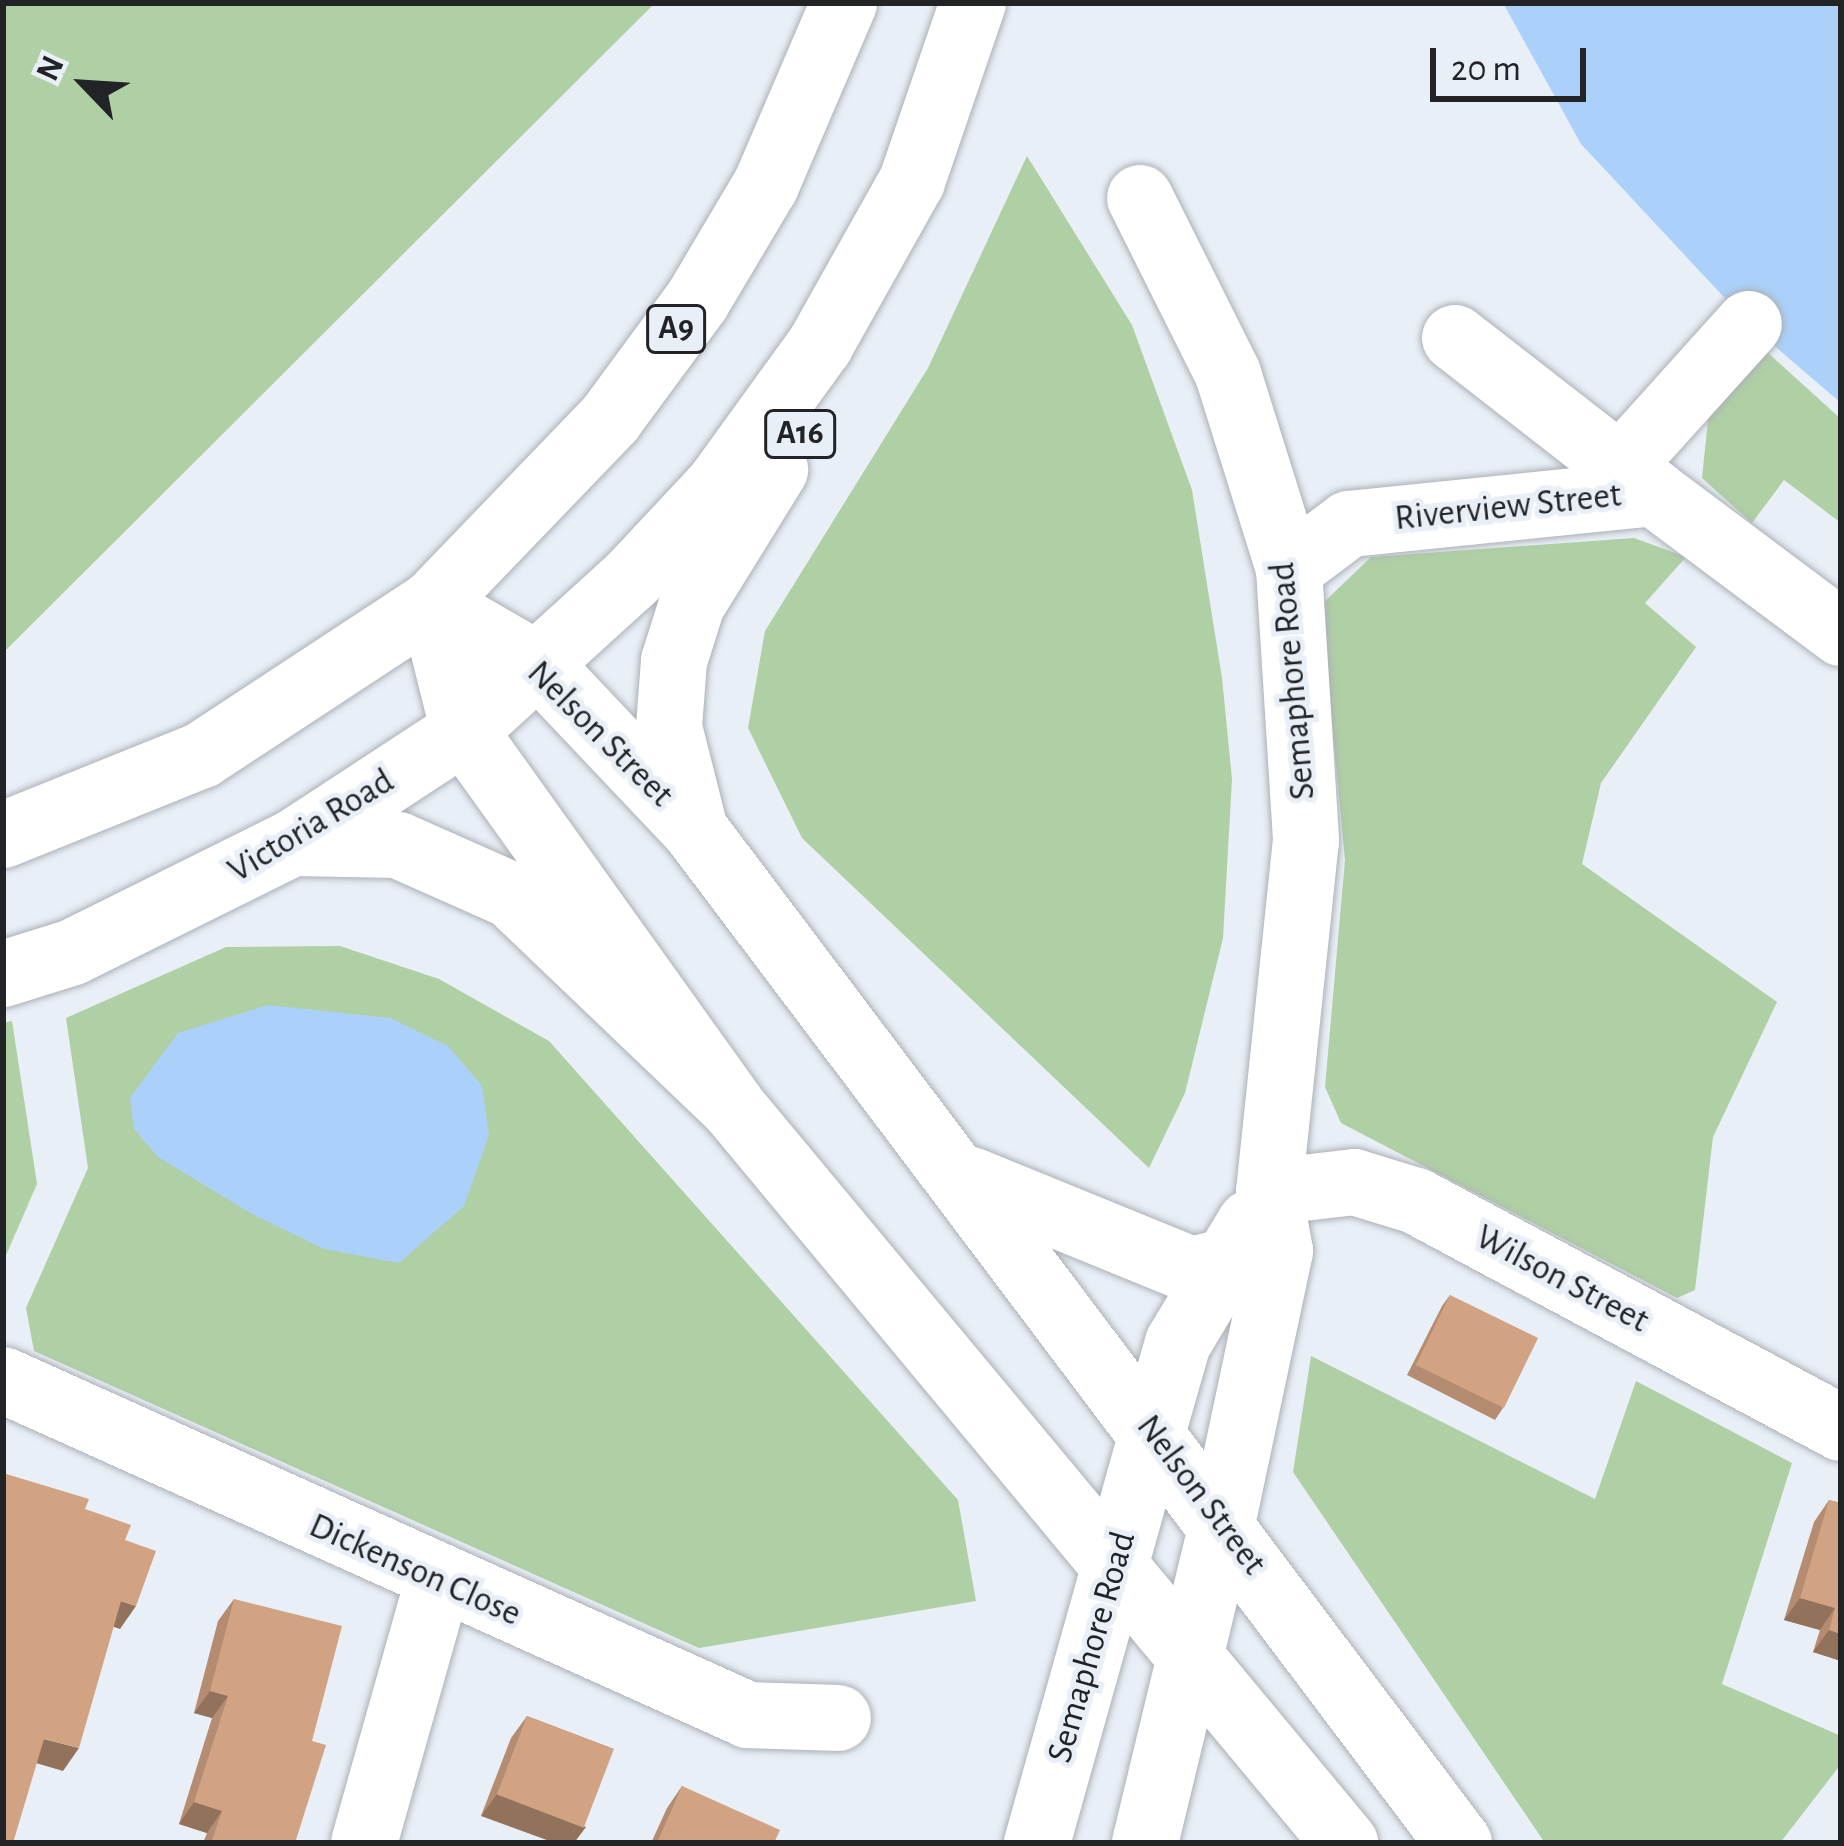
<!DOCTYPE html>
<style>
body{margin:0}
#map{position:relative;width:1844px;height:1846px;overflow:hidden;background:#e9eff6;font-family:"Alegreya Sans",sans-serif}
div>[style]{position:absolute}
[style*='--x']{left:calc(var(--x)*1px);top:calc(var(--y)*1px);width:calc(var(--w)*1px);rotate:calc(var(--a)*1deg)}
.green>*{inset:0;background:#afcfa5}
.water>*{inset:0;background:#abd1fa}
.roads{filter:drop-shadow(0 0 3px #acb1b7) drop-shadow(0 0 3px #acb1b7)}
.minor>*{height:66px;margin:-33px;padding:0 33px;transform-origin:33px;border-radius:33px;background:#fff}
.major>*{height:66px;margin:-33px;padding:0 33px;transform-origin:33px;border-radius:33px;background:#fff}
.highway>*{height:66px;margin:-33px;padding:0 33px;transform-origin:33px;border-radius:33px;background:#fff}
.wall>*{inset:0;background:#b58c71}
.shaded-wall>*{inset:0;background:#93725c}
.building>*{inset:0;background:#d2a383;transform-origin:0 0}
span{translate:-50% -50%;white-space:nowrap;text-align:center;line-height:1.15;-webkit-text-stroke:10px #e9eff6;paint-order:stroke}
.shield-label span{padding:3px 9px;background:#e9eff6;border:3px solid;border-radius:9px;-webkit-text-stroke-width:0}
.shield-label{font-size:33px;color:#212326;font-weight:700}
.street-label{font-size:36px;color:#212326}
.frame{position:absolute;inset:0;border:6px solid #212326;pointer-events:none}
.north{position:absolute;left:24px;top:24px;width:120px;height:120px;-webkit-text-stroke:9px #e9eff6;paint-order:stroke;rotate:295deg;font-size:33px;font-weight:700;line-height:48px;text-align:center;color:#212326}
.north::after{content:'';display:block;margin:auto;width:42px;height:54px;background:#212326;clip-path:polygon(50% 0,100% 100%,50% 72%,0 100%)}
.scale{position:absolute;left:1430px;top:48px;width:156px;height:54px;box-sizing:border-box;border:6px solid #212326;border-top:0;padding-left:15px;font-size:36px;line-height:42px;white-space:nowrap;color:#212326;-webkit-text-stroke:9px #e9eff6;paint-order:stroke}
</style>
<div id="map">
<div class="green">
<i style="clip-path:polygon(3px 3px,655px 3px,3px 653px)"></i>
<i style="clip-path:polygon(1027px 156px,1132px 325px,1192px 490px,1222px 678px,1232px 779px,1223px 938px,1185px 1093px,1149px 1168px,802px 838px,748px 728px,765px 631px,928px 368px)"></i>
<i style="clip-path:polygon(1767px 352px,1841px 419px,1841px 523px,1784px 480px,1752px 523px,1702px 478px,1709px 411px)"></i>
<i style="clip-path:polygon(1634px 538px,1686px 557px,1645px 603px,1696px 647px,1601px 783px,1582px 864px,1777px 1002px,1713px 1137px,1695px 1290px,1677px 1298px,1341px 1123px,1325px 1087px,1345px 860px,1321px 605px,1371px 557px)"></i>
<i style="clip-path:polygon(340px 946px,439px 979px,549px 1041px,958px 1500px,976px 1601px,699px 1648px,34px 1351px,26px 1308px,88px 1168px,66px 1018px,226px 947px)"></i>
<i style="clip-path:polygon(12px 1021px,37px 1184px,3px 1262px,3px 1023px)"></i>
<i style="clip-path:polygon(1311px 1356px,1595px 1499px,1636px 1381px,1792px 1463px,1722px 1684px,1841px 1736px,1841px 1764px,1780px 1843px,1545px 1843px,1293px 1472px)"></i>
</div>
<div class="water">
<i style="clip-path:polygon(1503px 3px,1841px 3px,1841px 403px,1749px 324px,1581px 144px)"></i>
<i style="clip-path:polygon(268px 1005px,390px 1018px,448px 1046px,482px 1086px,489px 1135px,464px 1206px,399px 1263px,324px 1249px,252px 1214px,158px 1157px,134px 1129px,130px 1098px,178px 1033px)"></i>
</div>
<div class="roads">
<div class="minor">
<i style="--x:1140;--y:198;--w:197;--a:63.4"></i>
<i style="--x:1228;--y:374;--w:204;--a:72.6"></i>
<i style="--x:1289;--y:569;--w:272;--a:86.4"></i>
<i style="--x:1306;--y:840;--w:354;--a:96"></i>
<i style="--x:1269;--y:1192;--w:60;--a:79.4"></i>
<i style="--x:1280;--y:1251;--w:280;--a:102"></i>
<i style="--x:1455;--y:338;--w:252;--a:37.9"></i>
<i style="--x:1621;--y:466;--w:191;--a:-48"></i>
<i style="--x:1289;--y:569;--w:75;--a:-36.9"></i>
<i style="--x:1349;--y:524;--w:307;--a:-5.8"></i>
<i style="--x:1654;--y:493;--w:234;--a:36.8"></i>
<i style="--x:1269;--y:1192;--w:86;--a:-6.7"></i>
<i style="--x:1354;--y:1182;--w:65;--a:17"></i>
<i style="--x:1416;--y:1201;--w:482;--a:28.1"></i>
<i style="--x:3;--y:1380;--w:817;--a:24.21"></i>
<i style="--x:748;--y:1715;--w:90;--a:1.9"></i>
<i style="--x:1153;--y:1430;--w:91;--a:-74"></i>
<i style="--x:1178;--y:1343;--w:140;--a:-59"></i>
<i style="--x:364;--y:1843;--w:271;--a:-74.2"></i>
</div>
<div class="major">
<i style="--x:432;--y:604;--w:125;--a:29.9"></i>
<i style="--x:540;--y:666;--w:226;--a:46.6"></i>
<i style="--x:695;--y:830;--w:1269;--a:52.98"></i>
<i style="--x:432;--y:604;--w:131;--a:75.9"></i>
<i style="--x:464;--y:731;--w:461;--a:54.4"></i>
<i style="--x:732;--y:1106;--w:959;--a:50.25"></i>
<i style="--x:971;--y:1180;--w:239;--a:22.2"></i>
<i style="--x:1192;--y:1270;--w:36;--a:-14"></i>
<i style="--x:1037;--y:1843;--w:429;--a:-74.3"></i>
<i style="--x:1145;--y:1843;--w:327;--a:-76.4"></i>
</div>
<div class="highway">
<i style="--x:695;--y:830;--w:106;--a:-104.2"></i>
<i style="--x:669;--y:727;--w:66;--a:-85.7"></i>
<i style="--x:674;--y:661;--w:60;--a:-72.5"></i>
<i style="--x:692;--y:604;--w:158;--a:-58.2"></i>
<i style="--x:3;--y:835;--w:214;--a:-21.9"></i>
<i style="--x:202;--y:755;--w:275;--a:-33.3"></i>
<i style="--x:432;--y:604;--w:257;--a:-46.1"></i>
<i style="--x:610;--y:419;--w:147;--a:-53.6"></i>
<i style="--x:697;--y:301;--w:135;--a:-59.3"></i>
<i style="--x:766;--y:185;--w:198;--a:-66.8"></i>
<i style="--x:293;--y:843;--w:105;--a:1.1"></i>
<i style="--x:398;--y:845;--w:124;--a:23.9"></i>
<i style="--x:511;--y:895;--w:306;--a:43.7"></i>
<i style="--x:3;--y:974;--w:73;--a:-17.4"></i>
<i style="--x:73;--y:952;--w:246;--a:-26.4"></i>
<i style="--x:293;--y:843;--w:204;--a:-33.2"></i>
<i style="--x:464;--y:731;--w:227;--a:-42.3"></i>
<i style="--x:632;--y:578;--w:126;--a:-46.9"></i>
<i style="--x:718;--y:486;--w:174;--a:-54.1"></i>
<i style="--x:820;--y:345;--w:188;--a:-60.7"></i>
<i style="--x:912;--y:181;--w:188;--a:-71.1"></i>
</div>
</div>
<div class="wall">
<i style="clip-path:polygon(1450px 1295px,1503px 1408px,1495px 1420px,1407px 1375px,1442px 1306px)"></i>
<i style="clip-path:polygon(1829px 1500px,1841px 1503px,1841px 1661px,1813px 1652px,1820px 1630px,1784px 1620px,1814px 1522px)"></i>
<i style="clip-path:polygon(234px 1599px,312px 1741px,295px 1843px,203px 1843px,207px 1833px,179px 1824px,212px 1718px,194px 1713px,218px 1621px)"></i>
<i style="clip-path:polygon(527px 1716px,614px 1749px,481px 1816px,511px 1738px)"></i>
<i style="clip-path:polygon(682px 1786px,774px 1843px,651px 1843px,667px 1808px)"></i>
</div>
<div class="shaded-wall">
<i style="clip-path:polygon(1800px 1598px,1835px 1608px,1820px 1630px,1784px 1620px)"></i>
<i style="clip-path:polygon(121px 1601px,136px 1606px,120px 1629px,105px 1624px)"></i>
<i style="clip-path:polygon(1829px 1630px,1841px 1634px,1841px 1661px,1813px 1652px)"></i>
<i style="clip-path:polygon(210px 1691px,228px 1696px,212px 1718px,194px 1713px)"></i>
<i style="clip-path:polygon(44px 1739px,79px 1748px,63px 1771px,29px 1761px)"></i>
<i style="clip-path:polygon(497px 1794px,586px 1827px,574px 1843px,555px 1843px,481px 1816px)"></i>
<i style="clip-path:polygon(194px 1802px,222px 1811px,207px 1833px,179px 1824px)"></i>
</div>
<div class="building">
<i style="left:1450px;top:1295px;width:98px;height:78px;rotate:26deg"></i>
<i style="clip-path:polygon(3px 1473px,89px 1499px,85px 1509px,131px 1525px,125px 1540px,156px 1551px,136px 1606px,121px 1601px,79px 1748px,44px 1739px,13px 1843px,3px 1841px)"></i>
<i style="clip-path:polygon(1829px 1500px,1841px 1503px,1841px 1634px,1829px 1630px,1835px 1608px,1800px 1598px)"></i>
<i style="clip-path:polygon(234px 1599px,342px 1626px,312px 1741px,326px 1745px,295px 1843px,211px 1843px,222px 1811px,194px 1802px,228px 1696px,210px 1691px)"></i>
<i style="left:527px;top:1716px;width:93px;height:84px;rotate:21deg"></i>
<i style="clip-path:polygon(682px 1786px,780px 1830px,774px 1843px,657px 1843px)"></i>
</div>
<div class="shield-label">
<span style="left:676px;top:329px">A9</span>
<span style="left:800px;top:434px">A16</span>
</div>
<div class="street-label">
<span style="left:1508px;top:507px;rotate:-6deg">Riverview Street</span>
<span style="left:1293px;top:681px;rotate:-95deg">Semaphore Road</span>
<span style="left:600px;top:734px;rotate:45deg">Nelson Street</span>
<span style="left:311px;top:826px;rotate:-31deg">Victoria Road</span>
<span style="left:1562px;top:1279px;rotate:28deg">Wilson Street</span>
<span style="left:1201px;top:1495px;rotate:53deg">Nelson Street</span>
<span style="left:415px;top:1570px;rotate:24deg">Dickenson Close</span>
<span style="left:1092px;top:1647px;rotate:-74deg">Semaphore Road</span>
</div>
<div class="frame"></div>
<div class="north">N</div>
<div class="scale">20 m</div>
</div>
